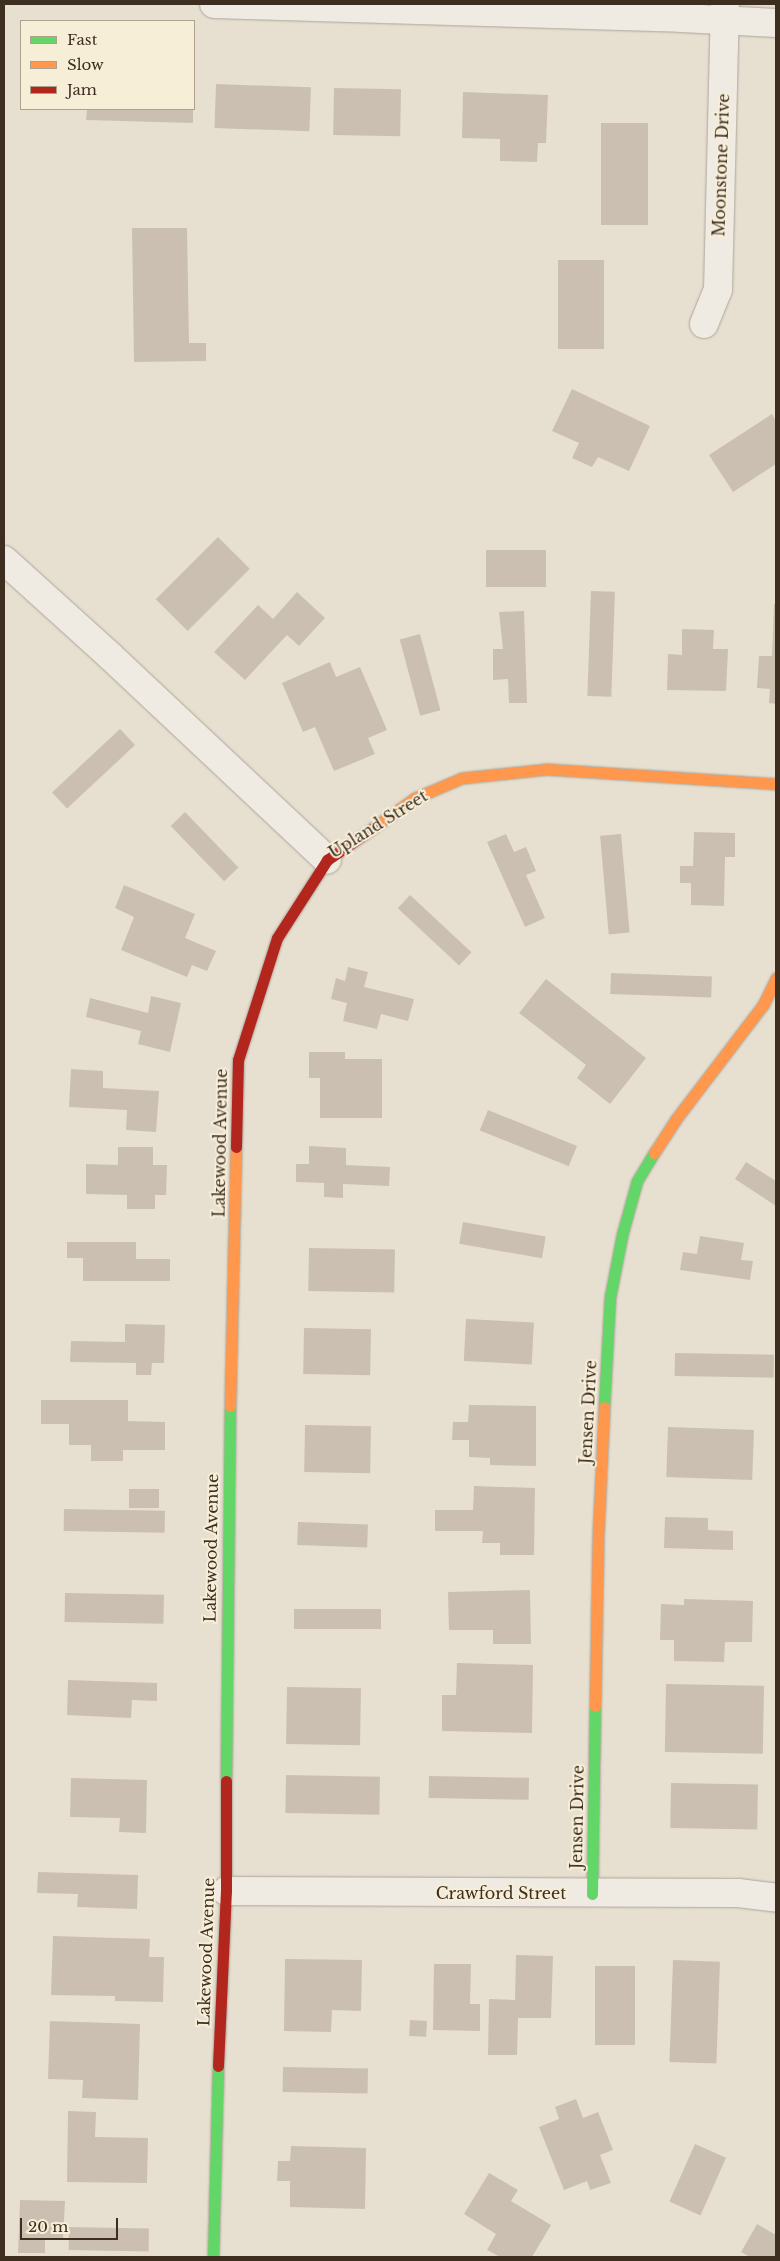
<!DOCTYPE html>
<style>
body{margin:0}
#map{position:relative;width:780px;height:2261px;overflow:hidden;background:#e7e0d1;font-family:"Libre Baskerville",serif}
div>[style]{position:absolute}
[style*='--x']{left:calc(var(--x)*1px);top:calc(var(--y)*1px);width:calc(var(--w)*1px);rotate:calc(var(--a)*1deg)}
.building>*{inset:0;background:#cbbfb2;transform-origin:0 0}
.roads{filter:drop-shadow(0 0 1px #ada599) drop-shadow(0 0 1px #ada599)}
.street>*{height:28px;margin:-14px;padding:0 14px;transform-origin:14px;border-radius:14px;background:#efebe3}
.fast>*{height:11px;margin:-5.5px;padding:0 5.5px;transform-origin:5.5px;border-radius:5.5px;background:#63d668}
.slow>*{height:11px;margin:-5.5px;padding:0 5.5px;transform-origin:5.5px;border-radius:5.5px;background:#ff974d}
.jam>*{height:11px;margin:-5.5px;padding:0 5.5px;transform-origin:5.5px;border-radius:5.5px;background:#b3261e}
span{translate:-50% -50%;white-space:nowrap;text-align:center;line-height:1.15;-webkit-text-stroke:4px #f7eed8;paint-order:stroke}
.street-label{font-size:16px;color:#3d2e20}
.frame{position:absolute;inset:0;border:5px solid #3d2e20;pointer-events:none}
.legend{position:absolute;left:20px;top:20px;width:175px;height:90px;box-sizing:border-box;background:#f7eed8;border:1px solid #ada18e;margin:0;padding:6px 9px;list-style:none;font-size:15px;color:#3d2e20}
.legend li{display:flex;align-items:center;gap:10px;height:25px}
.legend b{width:25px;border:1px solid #ada18e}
.scale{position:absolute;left:20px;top:2218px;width:98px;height:22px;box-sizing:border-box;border:2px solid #3d2e20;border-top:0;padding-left:6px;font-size:15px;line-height:18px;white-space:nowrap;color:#3d2e20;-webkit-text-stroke:4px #f7eed8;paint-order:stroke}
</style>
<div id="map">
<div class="building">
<i style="left:216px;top:84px;width:95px;height:44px;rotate:2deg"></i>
<i style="left:334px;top:88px;width:67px;height:47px;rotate:1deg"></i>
<i style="clip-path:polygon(463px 92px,548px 95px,546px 143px,538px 143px,537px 162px,500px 161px,500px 139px,462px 138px)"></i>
<i style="clip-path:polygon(87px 109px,193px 109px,193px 123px,86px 120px)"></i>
<i style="left:601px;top:123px;width:47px;height:102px"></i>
<i style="clip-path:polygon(132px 228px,187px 228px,189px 343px,206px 343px,206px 361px,134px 362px)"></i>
<i style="left:558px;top:260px;width:46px;height:89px"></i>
<i style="clip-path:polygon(572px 389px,650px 426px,629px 471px,598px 457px,592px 467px,572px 458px,579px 443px,552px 431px)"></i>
<i style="clip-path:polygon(772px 414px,776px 421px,776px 464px,733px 492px,709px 455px)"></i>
<i style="left:218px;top:537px;width:45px;height:88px;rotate:45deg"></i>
<i style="left:486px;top:550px;width:60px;height:37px"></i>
<i style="left:591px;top:591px;width:24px;height:105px;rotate:2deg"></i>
<i style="clip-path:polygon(297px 592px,325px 618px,299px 646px,287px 635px,245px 680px,214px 652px,258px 605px,273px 619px)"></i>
<i style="clip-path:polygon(774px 604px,776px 604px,776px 704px,769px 703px,770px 689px,757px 688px,759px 656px,772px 656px)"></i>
<i style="clip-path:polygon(524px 611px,527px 703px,509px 703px,508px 679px,493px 680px,493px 649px,503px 649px,499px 612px)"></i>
<i style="clip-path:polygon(682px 629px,714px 630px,713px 649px,728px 649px,726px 691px,667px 690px,668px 654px,682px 655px)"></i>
<i style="left:420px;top:634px;width:79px;height:21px;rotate:75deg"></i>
<i style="clip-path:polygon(330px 662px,336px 677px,360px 667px,387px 730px,368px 738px,375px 754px,334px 771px,315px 727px,303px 732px,282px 683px)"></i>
<i style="left:120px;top:729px;width:22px;height:93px;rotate:47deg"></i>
<i style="left:185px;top:812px;width:77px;height:20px;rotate:46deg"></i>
<i style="clip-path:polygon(694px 832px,735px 833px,735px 857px,725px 857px,724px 906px,691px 905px,691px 883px,680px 883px,680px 866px,693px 866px)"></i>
<i style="clip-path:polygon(506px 834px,514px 852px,526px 847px,536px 871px,526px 875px,545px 918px,525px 927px,487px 842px)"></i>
<i style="left:621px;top:834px;width:99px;height:21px;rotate:85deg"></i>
<i style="clip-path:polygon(124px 885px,195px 914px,185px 938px,216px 951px,207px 971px,192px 965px,187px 977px,121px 950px,134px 917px,115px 908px)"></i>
<i style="left:410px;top:895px;width:84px;height:18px;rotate:43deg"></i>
<i style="clip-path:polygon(348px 967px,368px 972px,364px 987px,414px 999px,408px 1021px,381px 1014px,377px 1029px,343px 1021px,347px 1003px,331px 999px,336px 978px,345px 981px)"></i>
<i style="left:611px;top:973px;width:101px;height:21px;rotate:2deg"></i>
<i style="clip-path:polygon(546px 979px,646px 1058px,610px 1104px,577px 1078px,586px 1065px,519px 1013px)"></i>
<i style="clip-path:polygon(151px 996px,181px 1003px,170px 1052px,138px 1044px,141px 1031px,86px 1017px,90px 998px,148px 1013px)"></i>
<i style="clip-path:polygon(309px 1052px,345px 1052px,345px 1059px,382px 1059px,382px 1118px,320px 1118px,320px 1078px,309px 1078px)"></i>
<i style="clip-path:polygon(71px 1069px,103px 1071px,103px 1088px,159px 1091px,156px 1132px,126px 1130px,127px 1110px,69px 1107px)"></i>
<i style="left:488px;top:1110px;width:96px;height:22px;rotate:22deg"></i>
<i style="clip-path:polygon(309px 1146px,346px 1148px,346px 1165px,390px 1167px,389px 1186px,343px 1184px,343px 1198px,324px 1197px,324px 1183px,296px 1182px,296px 1164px,309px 1164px)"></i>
<i style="clip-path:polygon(118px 1147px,153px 1147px,153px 1165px,167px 1165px,166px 1195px,155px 1195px,155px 1209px,127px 1209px,127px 1195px,86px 1194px,86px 1164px,118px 1165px)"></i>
<i style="clip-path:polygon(746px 1162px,776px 1181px,776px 1206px,735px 1179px)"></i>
<i style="left:463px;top:1222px;width:84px;height:22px;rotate:10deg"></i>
<i style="clip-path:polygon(700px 1236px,744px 1243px,741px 1260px,753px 1261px,750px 1280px,680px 1270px,683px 1252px,697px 1254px)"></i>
<i style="clip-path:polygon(67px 1242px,136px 1242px,136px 1259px,170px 1259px,170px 1281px,83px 1281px,83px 1258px,67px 1258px)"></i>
<i style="left:309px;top:1248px;width:86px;height:43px;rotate:1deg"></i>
<i style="left:466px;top:1319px;width:68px;height:42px;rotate:3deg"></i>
<i style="clip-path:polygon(125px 1324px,165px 1325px,164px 1363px,152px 1363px,151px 1375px,136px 1375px,136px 1363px,70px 1362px,71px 1341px,125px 1342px)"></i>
<i style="left:304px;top:1328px;width:67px;height:46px;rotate:1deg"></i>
<i style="left:675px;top:1353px;width:99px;height:23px;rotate:1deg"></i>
<i style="clip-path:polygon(41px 1400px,128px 1400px,128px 1421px,165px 1422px,165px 1450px,123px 1450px,123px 1461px,91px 1461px,91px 1445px,69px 1445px,69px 1424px,41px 1424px)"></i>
<i style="clip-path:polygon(469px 1405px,536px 1406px,536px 1466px,490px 1465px,490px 1458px,469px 1457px,469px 1440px,452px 1440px,453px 1422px,468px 1422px)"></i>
<i style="left:305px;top:1425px;width:66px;height:47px;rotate:1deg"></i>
<i style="left:668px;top:1427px;width:86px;height:50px;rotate:2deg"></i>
<i style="clip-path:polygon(474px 1486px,535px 1488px,534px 1555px,500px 1555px,500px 1543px,482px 1543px,483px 1531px,435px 1531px,435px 1510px,473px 1510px)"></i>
<i style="left:129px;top:1489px;width:30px;height:19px"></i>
<i style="left:64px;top:1509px;width:101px;height:22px;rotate:1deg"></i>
<i style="clip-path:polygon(665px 1517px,708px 1518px,708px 1530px,733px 1531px,733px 1550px,664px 1548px)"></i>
<i style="left:298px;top:1522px;width:70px;height:23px;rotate:2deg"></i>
<i style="clip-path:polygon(530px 1590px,531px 1644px,493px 1644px,493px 1630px,449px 1630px,448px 1592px)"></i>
<i style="left:65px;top:1593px;width:99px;height:29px;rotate:1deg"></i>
<i style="clip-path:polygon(684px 1599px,753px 1601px,752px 1642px,725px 1642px,724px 1662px,674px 1661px,674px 1640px,660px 1640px,661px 1604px,684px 1605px)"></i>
<i style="left:381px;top:1609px;width:20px;height:87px;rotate:90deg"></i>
<i style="clip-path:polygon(457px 1663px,533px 1665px,532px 1733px,442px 1731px,442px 1695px,456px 1695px)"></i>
<i style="clip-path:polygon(68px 1680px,157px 1683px,157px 1701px,132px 1700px,131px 1718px,67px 1715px)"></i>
<i style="left:666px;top:1684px;width:98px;height:68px;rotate:1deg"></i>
<i style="left:287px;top:1687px;width:74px;height:57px;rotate:1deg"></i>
<i style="left:286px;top:1775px;width:94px;height:38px;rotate:1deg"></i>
<i style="left:429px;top:1776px;width:100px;height:22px;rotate:1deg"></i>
<i style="clip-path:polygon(71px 1778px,147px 1780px,146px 1833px,119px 1832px,120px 1818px,70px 1817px)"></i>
<i style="left:671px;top:1783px;width:87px;height:45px;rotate:1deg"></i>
<i style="clip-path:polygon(38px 1872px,138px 1875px,137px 1909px,77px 1907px,78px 1894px,37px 1893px)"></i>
<i style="clip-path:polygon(53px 1936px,150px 1939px,149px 1957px,164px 1957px,163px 2002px,115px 2001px,115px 1996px,51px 1995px)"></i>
<i style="clip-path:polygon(516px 1955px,553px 1956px,551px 2018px,518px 2018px,517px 2055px,488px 2055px,489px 1999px,515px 2000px)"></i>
<i style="clip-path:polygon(285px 1959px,362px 1960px,361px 2011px,332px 2010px,331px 2032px,284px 2031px)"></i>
<i style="left:673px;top:1960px;width:47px;height:102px;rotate:2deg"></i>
<i style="clip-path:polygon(434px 1964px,471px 1964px,470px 2004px,480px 2004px,480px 2031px,433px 2030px)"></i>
<i style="left:595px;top:1966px;width:40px;height:79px"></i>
<i style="left:410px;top:2020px;width:17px;height:16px;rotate:3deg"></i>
<i style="clip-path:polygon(50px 2021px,140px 2024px,138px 2100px,82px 2098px,83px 2080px,48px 2079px)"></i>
<i style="left:283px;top:2067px;width:85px;height:25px;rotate:1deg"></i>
<i style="clip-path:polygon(576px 2099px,583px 2118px,598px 2112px,613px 2150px,600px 2155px,611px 2183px,590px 2190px,587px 2181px,564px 2190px,539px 2127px,559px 2119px,555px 2107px)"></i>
<i style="clip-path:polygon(68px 2111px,96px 2112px,95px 2137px,148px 2138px,147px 2183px,67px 2182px)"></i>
<i style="left:695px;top:2144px;width:34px;height:63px;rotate:24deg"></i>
<i style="clip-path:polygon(291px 2146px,366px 2148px,365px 2209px,290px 2207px,290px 2181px,277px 2181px,278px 2161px,290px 2161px)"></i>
<i style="clip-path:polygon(489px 2173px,518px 2190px,511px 2201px,551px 2225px,532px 2257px,500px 2257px,487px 2250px,496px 2234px,464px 2214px)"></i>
<i style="clip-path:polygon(20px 2200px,65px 2201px,63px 2239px,45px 2239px,45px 2253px,18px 2253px)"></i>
<i style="clip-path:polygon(757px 2224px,776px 2235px,776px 2257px,750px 2257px,741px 2252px)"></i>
<i style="left:69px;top:2227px;width:80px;height:23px;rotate:1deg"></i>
</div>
<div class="roads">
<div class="street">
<i style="--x:214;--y:4;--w:467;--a:1.7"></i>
<i style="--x:681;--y:18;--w:95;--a:3"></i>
<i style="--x:704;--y:324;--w:37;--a:-68"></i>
<i style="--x:718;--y:290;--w:286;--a:-88.6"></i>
<i style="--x:4;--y:560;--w:142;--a:42.1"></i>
<i style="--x:109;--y:655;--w:299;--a:43.2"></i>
<i style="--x:226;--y:1891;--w:512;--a:0.22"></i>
<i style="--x:738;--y:1893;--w:38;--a:7"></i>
</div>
<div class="fast">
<i style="--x:604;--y:1407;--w:110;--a:-86.9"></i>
<i style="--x:610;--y:1297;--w:63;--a:-79"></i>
<i style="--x:622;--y:1235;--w:56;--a:-74.5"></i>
<i style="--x:637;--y:1181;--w:33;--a:-59"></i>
<i style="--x:226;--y:1781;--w:375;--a:-89.4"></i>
<i style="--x:592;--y:1894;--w:188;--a:-89.1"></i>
<i style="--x:213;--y:2257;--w:191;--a:-88.5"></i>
</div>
<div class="slow">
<i style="--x:373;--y:828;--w:52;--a:-35.5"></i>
<i style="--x:415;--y:798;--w:51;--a:-23.1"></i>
<i style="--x:462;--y:778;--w:85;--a:-6"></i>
<i style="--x:547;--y:769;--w:229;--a:3.7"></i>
<i style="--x:654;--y:1153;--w:40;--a:-57.1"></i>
<i style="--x:676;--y:1119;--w:143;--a:-52.7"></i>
<i style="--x:763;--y:1005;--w:30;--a:-64"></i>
<i style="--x:230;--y:1406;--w:259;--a:-88.7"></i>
<i style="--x:595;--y:1706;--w:170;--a:-89"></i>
<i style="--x:598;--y:1536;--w:129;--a:-87.3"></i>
</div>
<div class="jam">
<i style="--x:236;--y:1147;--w:87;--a:-88.7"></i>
<i style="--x:238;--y:1060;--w:128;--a:-72.3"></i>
<i style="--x:277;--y:938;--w:93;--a:-57.3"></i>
<i style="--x:327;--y:860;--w:56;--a:-34.8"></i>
<i style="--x:218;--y:2066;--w:175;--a:-87.4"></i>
<i style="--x:226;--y:1891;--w:110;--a:-90"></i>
</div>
</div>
<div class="street-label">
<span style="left:721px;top:165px;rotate:-88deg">Moonstone Drive</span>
<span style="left:378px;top:824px;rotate:-32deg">Upland Street</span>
<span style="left:220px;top:1143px;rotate:-89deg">Lakewood Avenue</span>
<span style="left:588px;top:1412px;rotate:-87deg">Jensen Drive</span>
<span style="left:211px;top:1548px;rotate:-89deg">Lakewood Avenue</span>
<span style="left:577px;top:1817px;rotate:-89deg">Jensen Drive</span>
<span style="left:501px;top:1893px">Crawford Street</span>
<span style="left:206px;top:1952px;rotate:-88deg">Lakewood Avenue</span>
</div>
<div class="frame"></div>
<ul class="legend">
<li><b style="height:6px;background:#63d668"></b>Fast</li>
<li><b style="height:6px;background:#ff974d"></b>Slow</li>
<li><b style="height:6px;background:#b3261e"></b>Jam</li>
</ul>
<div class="scale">20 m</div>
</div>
